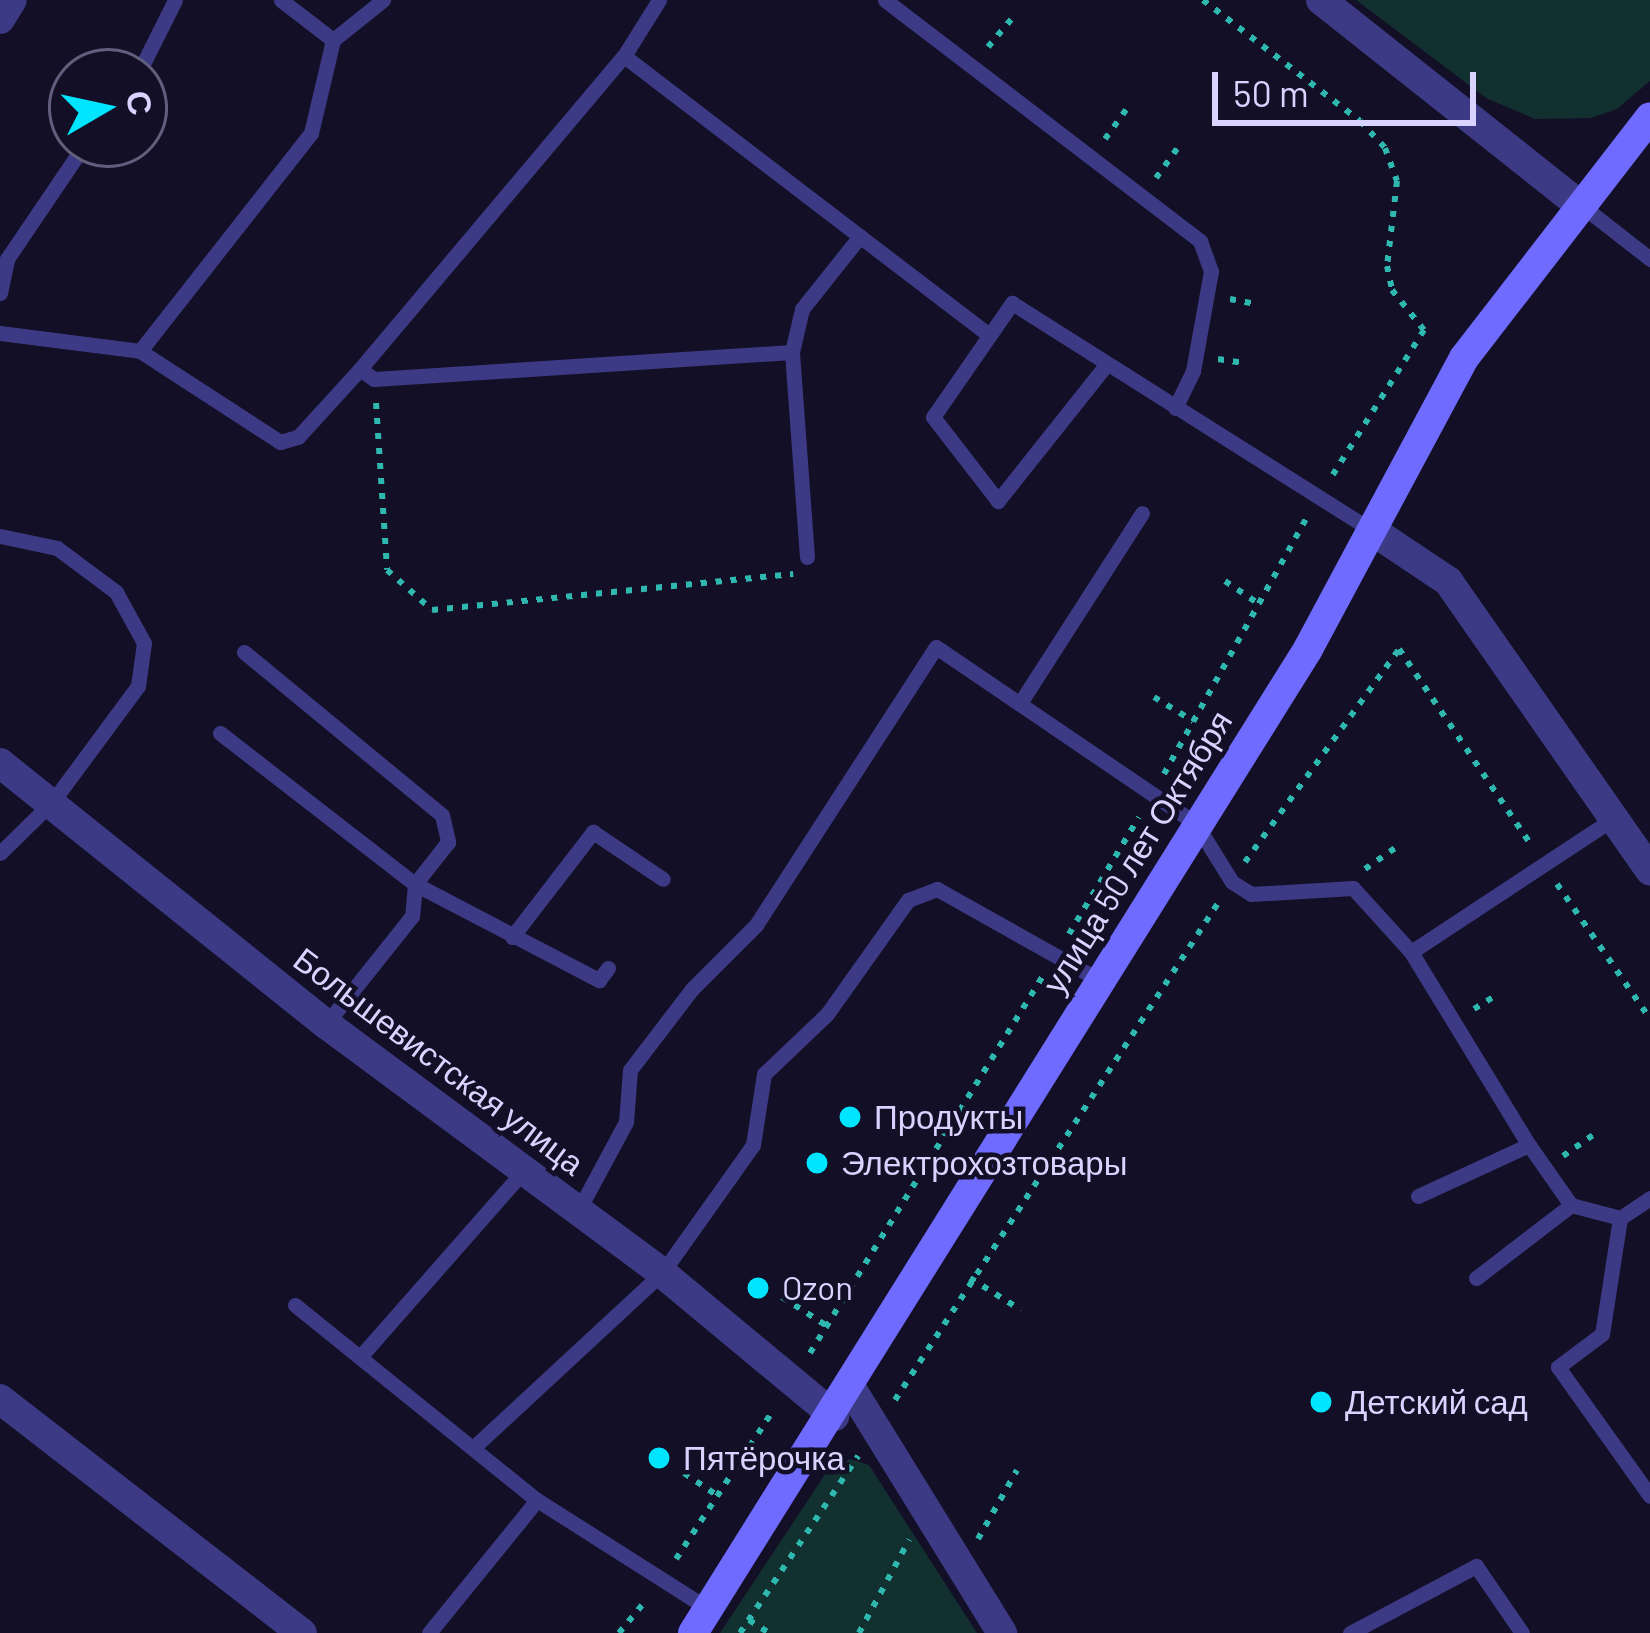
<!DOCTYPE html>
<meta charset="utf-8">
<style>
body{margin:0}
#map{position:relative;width:1650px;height:1633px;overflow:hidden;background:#130f26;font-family:Barlow,sans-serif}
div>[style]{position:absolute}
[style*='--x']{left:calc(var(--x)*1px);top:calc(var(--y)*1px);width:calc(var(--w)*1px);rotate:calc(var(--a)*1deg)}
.green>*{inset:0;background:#12302f}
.path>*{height:6px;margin-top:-3px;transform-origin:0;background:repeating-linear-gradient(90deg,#2fb8b0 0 6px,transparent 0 15px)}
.service>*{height:15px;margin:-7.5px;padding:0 7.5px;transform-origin:7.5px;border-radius:7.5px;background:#3d3a85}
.minor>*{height:30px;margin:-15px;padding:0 15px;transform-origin:15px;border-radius:15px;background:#3d3a85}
.tertiary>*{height:30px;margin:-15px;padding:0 15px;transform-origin:15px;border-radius:15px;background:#3d3a85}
.secondary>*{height:30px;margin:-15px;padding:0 15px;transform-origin:15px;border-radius:15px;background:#6f6bff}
.dots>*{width:33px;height:33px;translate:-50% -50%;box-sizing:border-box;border:6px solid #130f26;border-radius:50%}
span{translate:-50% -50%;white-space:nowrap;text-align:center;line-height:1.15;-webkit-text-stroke:9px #130f26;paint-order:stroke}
.street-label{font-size:33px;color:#d9d4ff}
.poi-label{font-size:33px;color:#d9d4ff}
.left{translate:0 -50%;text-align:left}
.north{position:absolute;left:48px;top:48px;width:120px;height:120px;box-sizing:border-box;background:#130f26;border:3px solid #625e7d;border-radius:50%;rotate:81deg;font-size:33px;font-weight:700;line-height:48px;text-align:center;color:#d9d4ff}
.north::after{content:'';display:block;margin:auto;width:42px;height:54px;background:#00e5ff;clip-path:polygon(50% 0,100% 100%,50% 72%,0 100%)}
.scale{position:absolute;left:1212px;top:72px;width:264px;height:54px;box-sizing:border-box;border:6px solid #d9d4ff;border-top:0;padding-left:15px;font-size:36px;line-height:42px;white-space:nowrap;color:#d9d4ff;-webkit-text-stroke:9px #130f26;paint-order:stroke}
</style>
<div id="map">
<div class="green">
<i style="clip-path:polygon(1356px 0,1650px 0,1650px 81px,1617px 109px,1591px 118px,1535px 119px,1486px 98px)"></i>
<i style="clip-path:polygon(850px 1459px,869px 1465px,977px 1633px,720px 1633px,830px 1467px)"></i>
</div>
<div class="path">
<i style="--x:1203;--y:0;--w:198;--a:37.6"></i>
<i style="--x:1360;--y:121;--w:37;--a:47"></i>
<i style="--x:1385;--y:148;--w:35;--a:70"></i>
<i style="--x:1397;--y:181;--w:86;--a:96.7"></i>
<i style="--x:1387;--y:266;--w:25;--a:78"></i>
<i style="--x:1392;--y:290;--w:51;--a:51.3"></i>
<i style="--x:1424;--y:330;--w:173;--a:122.2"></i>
<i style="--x:988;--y:47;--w:39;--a:-50"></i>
<i style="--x:1105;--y:139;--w:44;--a:-54.2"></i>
<i style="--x:1156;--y:178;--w:44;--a:-54.2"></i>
<i style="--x:1230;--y:299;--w:26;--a:11"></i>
<i style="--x:1218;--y:359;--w:26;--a:9"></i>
<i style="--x:376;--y:403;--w:167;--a:86.2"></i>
<i style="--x:387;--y:570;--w:60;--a:41.6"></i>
<i style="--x:432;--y:610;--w:363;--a:-5.7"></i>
<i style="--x:1225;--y:581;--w:41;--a:34.1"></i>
<i style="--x:1154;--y:697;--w:46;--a:31.6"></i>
<i style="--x:1164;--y:774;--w:292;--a:-60.9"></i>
<i style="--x:1245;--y:862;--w:263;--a:-54.1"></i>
<i style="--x:1399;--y:649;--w:234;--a:56"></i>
<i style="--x:1365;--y:869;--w:38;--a:-35"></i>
<i style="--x:1557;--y:884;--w:164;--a:55.4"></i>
<i style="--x:1069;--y:934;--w:136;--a:-59.1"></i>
<i style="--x:1474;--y:1009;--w:26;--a:-32"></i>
<i style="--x:1563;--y:1156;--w:38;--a:-35"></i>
<i style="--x:970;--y:1278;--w:60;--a:32.1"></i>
<i style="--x:782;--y:1297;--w:54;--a:32.8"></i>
<i style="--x:810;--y:1353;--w:443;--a:-58.3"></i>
<i style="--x:895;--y:1400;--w:593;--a:-56.98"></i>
<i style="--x:684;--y:1473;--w:41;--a:34.1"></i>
<i style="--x:978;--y:1539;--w:79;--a:-60.5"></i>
<i style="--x:676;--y:1559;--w:179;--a:-56.8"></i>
<i style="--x:749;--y:1620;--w:24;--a:33"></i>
<i style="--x:619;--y:1633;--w:44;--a:-50.5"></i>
<i style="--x:740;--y:1633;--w:213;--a:-56.3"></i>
<i style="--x:859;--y:1633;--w:106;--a:-61.7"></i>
</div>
<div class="service">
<i style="--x:281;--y:0;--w:66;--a:37.6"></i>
<i style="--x:383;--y:0;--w:64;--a:141.3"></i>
<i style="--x:333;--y:40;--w:96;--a:103.3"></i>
<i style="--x:311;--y:133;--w:277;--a:128.1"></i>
<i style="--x:140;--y:351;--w:167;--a:33"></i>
<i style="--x:280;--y:442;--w:19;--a:-16"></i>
<i style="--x:298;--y:437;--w:92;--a:-47.6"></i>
<i style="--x:360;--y:369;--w:409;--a:-49.9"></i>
<i style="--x:624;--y:56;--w:66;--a:-58"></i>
<i style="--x:885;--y:0;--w:397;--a:37.4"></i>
<i style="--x:1200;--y:241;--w:32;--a:70"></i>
<i style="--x:1211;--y:271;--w:102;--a:100.2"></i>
<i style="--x:1193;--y:371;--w:41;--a:115.9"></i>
<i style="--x:624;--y:56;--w:459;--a:37.4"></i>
<i style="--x:139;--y:72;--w:80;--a:-63.4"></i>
<i style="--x:1581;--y:205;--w:88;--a:38"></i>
<i style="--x:0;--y:293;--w:35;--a:-78"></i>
<i style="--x:7;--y:259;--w:139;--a:-55.9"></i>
<i style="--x:0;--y:333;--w:141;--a:7.3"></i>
<i style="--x:1106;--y:365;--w:174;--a:128.5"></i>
<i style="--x:998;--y:501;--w:106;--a:-127.7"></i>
<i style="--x:933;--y:417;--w:139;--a:-55.3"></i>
<i style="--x:1012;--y:303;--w:423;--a:32.3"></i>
<i style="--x:360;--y:369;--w:17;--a:36"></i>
<i style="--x:374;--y:379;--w:419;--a:-3.7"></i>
<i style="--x:0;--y:536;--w:58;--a:11.9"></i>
<i style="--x:57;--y:548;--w:74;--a:36.7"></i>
<i style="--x:116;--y:592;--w:58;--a:61.2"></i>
<i style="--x:144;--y:643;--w:43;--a:97.9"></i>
<i style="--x:138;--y:686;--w:143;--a:126.5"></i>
<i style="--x:53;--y:801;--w:74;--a:135.5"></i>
<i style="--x:807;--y:557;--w:206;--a:-94.2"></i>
<i style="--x:792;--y:352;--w:44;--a:-76.9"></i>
<i style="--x:802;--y:309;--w:93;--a:-51.5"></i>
<i style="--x:244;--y:652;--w:256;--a:39.5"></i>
<i style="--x:442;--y:815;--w:28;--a:77"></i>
<i style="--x:448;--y:842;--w:53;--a:128.2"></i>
<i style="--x:415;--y:884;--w:32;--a:95"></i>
<i style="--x:412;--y:916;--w:138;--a:128.5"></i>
<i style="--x:1022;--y:700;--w:222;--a:-57.3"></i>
<i style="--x:220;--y:733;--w:247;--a:37.8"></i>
<i style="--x:415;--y:884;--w:208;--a:27.6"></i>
<i style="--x:599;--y:980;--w:15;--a:-53"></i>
<i style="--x:512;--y:937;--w:133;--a:-52.4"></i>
<i style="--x:593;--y:832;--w:84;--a:33.9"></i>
<i style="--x:1411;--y:952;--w:226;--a:58.6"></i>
<i style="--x:1418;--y:1196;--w:122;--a:-24.7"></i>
<i style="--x:1529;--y:1145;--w:73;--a:55"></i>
<i style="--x:1650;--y:1198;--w:36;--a:146"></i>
<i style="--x:1620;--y:1218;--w:117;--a:98.8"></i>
<i style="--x:1602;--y:1334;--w:55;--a:143.1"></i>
<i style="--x:1558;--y:1367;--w:158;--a:54.5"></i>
<i style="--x:578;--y:1211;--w:101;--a:-61.7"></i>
<i style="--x:626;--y:1122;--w:52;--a:-85.6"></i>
<i style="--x:630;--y:1070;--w:102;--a:-52.6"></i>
<i style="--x:692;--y:989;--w:91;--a:-45"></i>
<i style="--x:756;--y:925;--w:331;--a:-57.1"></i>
<i style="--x:936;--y:647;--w:315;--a:34.2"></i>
<i style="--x:1196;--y:824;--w:68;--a:58.2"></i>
<i style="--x:1232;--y:882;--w:22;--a:32"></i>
<i style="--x:1251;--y:894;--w:102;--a:-3.4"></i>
<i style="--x:1353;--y:888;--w:86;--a:47.8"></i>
<i style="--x:1411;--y:952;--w:243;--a:-33.4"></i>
<i style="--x:1476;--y:1278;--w:120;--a:-37.5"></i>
<i style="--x:1571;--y:1205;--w:51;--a:14.9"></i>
<i style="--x:295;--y:1305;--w:311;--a:38.9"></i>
<i style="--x:537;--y:1500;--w:171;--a:129.1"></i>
<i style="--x:360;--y:1357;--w:244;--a:-48.7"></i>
<i style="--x:474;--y:1447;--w:256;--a:-42.8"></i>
<i style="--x:662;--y:1273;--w:157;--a:-54.6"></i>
<i style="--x:753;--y:1145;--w:72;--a:-81.2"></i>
<i style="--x:764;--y:1074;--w:87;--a:-43.6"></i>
<i style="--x:827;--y:1014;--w:140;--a:-54.6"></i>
<i style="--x:908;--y:900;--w:31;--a:-21"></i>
<i style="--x:937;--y:889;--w:186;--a:29.3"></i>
<i style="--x:537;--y:1500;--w:204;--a:32.4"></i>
<i style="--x:1350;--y:1633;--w:143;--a:-28"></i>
<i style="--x:1476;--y:1566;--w:81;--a:55.5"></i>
</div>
<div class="minor">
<i style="--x:0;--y:19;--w:22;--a:-58"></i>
<i style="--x:0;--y:763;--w:418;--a:38.7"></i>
<i style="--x:326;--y:1024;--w:418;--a:36.5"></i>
<i style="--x:662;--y:1273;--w:224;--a:39.7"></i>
<i style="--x:852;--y:1390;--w:286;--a:58.3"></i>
<i style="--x:0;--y:1399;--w:382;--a:37.8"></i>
</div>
<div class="tertiary">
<i style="--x:1321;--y:0;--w:330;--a:38.4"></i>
<i style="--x:1370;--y:529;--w:94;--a:33.7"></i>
<i style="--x:1448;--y:581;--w:353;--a:55.1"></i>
</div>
<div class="secondary">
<i style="--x:693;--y:1633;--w:1160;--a:-57.99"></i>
<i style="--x:1308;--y:649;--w:330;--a:-61.8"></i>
<i style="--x:1464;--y:358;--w:304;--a:-52.3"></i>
</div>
<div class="dots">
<i style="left:850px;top:1117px;background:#00e5ff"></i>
<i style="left:817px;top:1163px;background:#00e5ff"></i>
<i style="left:758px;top:1288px;background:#00e5ff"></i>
<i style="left:1321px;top:1402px;background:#00e5ff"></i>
<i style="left:659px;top:1458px;background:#00e5ff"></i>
</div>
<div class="street-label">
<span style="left:1137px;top:852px;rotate:-58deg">улица 50 лет Октября</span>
<span style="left:439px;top:1061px;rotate:37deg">Большевистская улица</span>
</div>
<div class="poi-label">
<span class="left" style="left:874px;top:1117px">Продукты</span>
<span class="left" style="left:841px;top:1163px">Электрохозтовары</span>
<span class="left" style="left:782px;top:1288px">Ozon</span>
<span class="left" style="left:1345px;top:1402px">Детский сад</span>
<span class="left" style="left:683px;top:1458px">Пятёрочка</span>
</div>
<div class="north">С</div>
<div class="scale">50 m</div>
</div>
